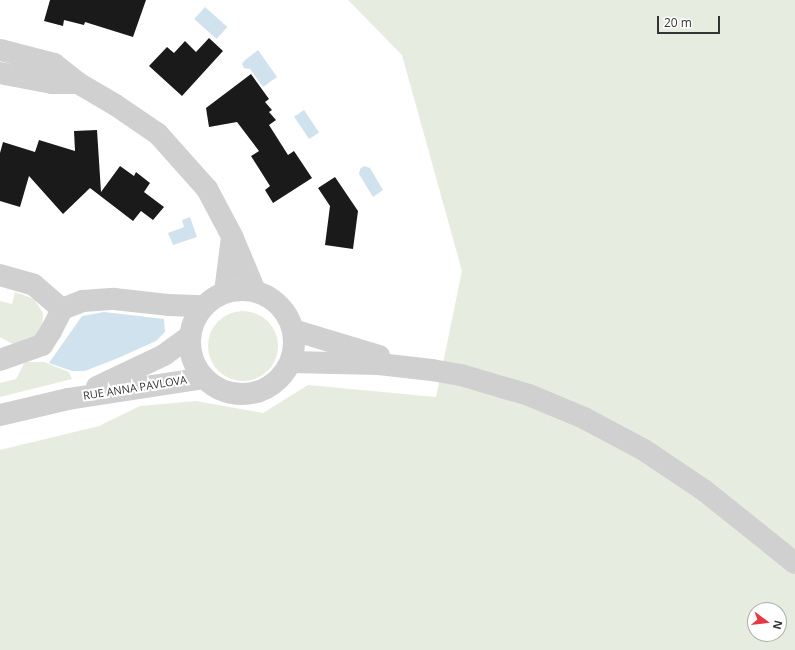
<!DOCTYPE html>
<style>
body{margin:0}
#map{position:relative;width:795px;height:650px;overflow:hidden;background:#fff;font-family:"Open Sans",sans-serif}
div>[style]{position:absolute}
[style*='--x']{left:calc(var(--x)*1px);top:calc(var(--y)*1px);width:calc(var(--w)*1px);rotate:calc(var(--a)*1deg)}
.green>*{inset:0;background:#e6ecdf}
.round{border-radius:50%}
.water>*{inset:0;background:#cfe2ee;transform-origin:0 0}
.building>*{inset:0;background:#1a1a1a}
.minor>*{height:22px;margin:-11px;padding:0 11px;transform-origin:11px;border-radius:11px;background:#d0d0d0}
.minor>.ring{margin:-11px;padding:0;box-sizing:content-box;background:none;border:22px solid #d0d0d0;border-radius:50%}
span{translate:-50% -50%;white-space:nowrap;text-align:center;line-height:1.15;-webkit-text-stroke:4px #fff;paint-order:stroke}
.street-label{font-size:11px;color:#333}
.north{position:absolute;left:747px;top:602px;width:40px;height:40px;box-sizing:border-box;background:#fff;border:1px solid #adadad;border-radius:50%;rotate:105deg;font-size:11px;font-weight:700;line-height:16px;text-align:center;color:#333}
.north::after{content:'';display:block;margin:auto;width:14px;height:18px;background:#e63946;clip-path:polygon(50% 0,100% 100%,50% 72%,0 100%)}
.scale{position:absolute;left:657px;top:16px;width:63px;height:18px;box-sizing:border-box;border:2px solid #333;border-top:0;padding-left:5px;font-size:12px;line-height:14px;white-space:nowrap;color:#333;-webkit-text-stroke:3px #fff;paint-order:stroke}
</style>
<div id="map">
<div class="green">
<i style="clip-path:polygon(evenodd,348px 0,795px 0,795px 650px,0 650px,0 450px,99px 426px,140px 406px,196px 401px,263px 413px,308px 385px,436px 397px,462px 271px,402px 55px,348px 0,755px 610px,779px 610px,779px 634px,755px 634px,755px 610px)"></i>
<i style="clip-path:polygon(15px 292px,34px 299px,43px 313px,42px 331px,20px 348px,0 337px,0 301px,12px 304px)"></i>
<i class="round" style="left:208px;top:311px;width:70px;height:70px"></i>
<i style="clip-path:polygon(25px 362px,44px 362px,69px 372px,72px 379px,0 397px,0 383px,16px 379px)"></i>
</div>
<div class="water">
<i style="left:205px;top:7px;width:30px;height:16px;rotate:42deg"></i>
<i style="clip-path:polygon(258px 50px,277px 77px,263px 87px,250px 69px,244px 68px,242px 64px,244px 61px)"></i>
<i style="left:304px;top:110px;width:27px;height:12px;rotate:56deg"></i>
<i style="clip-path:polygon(364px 166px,370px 168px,383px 190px,373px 197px,359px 174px,360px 169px)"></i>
<i style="clip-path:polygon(190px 217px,197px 237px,173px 245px,168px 233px,184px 227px,182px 220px)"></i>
<i style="clip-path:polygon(104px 312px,164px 319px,165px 332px,156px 341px,118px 358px,85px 371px,72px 371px,49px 363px,82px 316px)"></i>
</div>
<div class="building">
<i style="clip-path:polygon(50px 0,146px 0,133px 37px,85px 22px,84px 25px,64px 20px,63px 26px,44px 21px)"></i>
<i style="clip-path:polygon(209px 38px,223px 51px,182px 96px,149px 66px,167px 47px,174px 53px,185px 41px,196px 52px)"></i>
<i style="clip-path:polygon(251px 74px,269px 99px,265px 102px,272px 110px,269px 112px,276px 120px,269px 125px,288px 155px,294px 151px,312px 178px,273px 203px,265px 190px,270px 186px,251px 156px,259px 151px,237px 122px,209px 127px,206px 108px)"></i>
<i style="clip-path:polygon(97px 130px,101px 192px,120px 166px,134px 176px,136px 172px,150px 183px,144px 192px,164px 207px,153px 220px,141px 211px,133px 221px,90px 188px,63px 214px,29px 176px,20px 207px,0 201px,0 153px,3px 142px,35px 152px,39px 140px,75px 151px,74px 131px)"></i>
<i style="clip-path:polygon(335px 177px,358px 211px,353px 249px,325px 245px,330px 206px,318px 188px)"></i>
</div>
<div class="minor">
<i style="--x:0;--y:50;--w:56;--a:14.5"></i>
<i style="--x:54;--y:64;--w:31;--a:38"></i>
<i style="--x:78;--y:83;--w:42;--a:30.3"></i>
<i style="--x:114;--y:104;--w:53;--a:34.3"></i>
<i style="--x:158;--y:134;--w:74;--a:48.3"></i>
<i style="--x:207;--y:189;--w:53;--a:62"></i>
<i style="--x:232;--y:236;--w:60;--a:67.3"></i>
<i style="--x:0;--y:73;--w:53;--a:10.9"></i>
<i style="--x:52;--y:83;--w:26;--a:0"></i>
<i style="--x:0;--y:275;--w:35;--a:16"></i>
<i style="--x:34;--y:285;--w:37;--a:41"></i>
<i class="ring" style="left:190px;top:290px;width:82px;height:82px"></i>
<i style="--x:225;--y:292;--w:55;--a:-82.7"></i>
<i style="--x:293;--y:330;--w:90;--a:16.8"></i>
<i style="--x:0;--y:360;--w:45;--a:-19.7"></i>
<i style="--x:42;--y:345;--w:17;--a:-57"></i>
<i style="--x:51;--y:331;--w:25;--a:-63"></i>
<i style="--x:62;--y:309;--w:22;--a:-21"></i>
<i style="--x:83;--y:301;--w:31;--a:-4"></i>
<i style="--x:114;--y:299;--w:54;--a:6.3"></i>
<i style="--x:168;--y:305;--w:35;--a:2"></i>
<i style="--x:291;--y:362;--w:88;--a:1.3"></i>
<i style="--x:379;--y:364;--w:53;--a:6.5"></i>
<i style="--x:432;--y:370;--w:29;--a:10"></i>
<i style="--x:461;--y:375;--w:71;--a:16.4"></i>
<i style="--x:529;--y:395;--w:60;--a:22.7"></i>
<i style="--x:584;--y:418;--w:68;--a:28.1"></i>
<i style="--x:644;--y:450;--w:73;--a:33.9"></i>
<i style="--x:705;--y:491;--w:115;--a:38.7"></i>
<i style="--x:97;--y:387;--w:74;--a:-25.5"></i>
<i style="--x:164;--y:355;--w:32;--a:-36"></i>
<i style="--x:0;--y:415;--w:70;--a:-13.2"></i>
<i style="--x:68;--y:399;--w:137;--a:-8.8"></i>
</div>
<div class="street-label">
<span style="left:135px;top:388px;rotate:-9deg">RUE ANNA PAVLOVA</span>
</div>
<div class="north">N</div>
<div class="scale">20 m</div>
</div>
